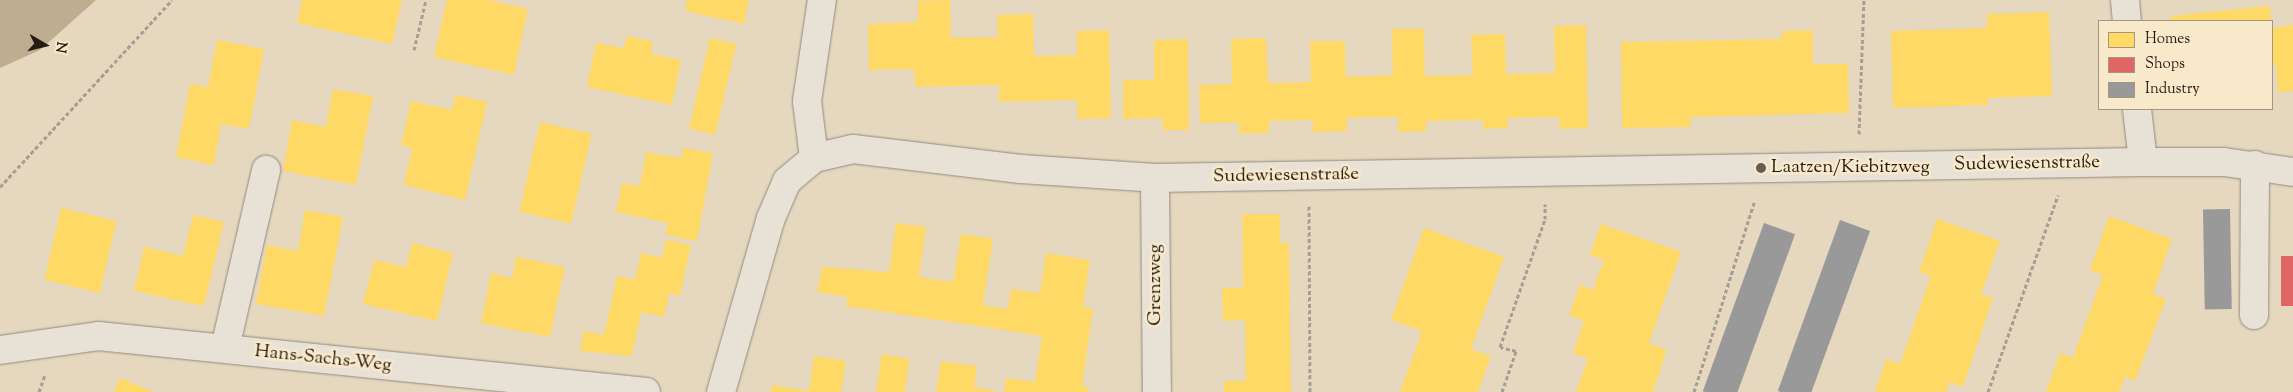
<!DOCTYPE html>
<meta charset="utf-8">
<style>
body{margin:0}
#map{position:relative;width:2293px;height:392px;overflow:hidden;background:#e5d8bf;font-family:"Sorts Mill Goudy",serif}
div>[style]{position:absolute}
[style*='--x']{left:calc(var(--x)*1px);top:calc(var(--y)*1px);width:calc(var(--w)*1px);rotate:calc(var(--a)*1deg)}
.water>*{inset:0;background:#bfad8f}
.homes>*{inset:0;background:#ffd966;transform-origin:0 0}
.shops>*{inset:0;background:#e06666;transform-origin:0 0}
.industry>*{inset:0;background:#999;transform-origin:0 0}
.path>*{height:3px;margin-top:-1.5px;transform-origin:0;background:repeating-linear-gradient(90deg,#a49e94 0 4px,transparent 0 6.5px)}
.roads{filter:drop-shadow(0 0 1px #928a7b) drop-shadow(0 0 1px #928a7b)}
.minor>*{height:28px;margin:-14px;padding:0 14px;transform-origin:14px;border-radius:14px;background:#e8e2d6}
.dots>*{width:14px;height:14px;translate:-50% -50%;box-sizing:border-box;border:2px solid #f8e9cb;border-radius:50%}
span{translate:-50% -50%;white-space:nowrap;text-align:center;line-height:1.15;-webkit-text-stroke:5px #f8e9cb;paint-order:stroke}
.street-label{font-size:19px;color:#261a12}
.poi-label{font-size:19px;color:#261a12}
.left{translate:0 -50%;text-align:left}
.legend{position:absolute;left:2098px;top:20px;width:175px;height:90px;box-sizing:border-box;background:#f8e9cb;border:1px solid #a49681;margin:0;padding:6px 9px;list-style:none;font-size:15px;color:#261a12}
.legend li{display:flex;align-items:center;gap:10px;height:25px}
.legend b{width:25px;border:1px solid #a49681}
.north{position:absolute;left:20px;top:20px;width:50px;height:50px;-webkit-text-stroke:4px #f8e9cb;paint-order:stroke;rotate:98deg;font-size:14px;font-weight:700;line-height:20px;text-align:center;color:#261a12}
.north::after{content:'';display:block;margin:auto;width:18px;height:22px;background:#261a12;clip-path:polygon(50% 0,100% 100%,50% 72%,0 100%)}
</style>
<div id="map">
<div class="water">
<i style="clip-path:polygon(0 0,96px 0,40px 50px,0 68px)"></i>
</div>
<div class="homes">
<i style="clip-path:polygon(302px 0,402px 0,392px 44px,297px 23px)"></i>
<i style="clip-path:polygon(447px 0,488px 0,528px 9px,514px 75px,434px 57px)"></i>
<i style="clip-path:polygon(687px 0,749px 0,744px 24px,685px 11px)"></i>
<i style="clip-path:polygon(950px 0,951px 38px,998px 37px,997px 15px,1033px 14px,1034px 56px,1077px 55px,1077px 31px,1109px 30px,1111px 118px,1078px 119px,1077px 100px,999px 102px,999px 85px,915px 87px,914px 69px,869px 70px,868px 24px,918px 22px,918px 1px)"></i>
<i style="clip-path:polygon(2270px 6px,2271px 21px,2172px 21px,2171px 16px)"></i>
<i style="clip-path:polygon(2049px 12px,2052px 96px,1988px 98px,1988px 105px,1893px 108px,1891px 31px,1987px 28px,1987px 14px)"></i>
<i style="clip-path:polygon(1586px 25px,1588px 128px,1560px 129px,1559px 117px,1507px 118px,1508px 128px,1483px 129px,1483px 120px,1426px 121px,1426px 131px,1398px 132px,1398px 117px,1347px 118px,1347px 131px,1313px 132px,1313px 120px,1269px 121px,1269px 133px,1239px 134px,1239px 122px,1200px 123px,1199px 85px,1232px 84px,1231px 39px,1266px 38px,1268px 83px,1311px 82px,1310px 41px,1345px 41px,1346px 77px,1393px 75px,1392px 29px,1424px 29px,1425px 76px,1473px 75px,1471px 35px,1505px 34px,1506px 74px,1555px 73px,1554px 26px)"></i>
<i style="clip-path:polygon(2293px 25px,2293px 91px,2278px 92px,2276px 64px,2272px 65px,2272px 28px)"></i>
<i style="clip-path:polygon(1813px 30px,1813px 64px,1848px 64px,1849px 113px,1691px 117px,1690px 127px,1622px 128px,1621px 42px,1782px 39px,1782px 31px)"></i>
<i style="clip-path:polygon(627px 36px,653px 42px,651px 54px,681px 60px,672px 105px,587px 87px,596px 43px,624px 48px)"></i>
<i style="left:710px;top:38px;width:27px;height:93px;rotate:13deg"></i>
<i style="clip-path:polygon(1188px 39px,1189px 130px,1163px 130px,1162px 118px,1123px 119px,1123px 80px,1154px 80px,1154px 40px)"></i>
<i style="clip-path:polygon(217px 40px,264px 49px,249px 129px,221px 124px,214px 165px,176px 157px,190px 84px,208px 87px)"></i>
<i style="clip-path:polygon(333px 89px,373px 96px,356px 185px,283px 171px,292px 120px,326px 127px)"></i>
<i style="clip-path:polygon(456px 95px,487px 102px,465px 200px,404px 185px,412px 148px,401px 145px,411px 101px,452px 110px)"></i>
<i style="left:540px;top:122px;width:53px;height:92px;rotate:13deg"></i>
<i style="clip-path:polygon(683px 148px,713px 153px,697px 241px,666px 235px,668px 223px,616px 212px,622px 183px,640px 186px,646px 152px,681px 158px)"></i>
<i style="left:61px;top:208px;width:57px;height:74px;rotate:13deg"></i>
<i style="clip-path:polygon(305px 210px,343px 217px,324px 316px,256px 304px,267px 245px,298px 251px)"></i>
<i style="clip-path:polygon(1242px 214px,1280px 214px,1280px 243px,1289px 243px,1291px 392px,1224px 392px,1224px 381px,1246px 381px,1245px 320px,1223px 321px,1222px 288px,1243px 288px)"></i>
<i style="clip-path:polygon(193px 215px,224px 222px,204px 306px,134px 291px,144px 247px,183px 256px)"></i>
<i style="clip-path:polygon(2109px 216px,2172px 239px,2153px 294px,2166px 299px,2135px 381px,2125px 377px,2119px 392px,2046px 392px,2060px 353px,2073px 358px,2103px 275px,2090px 270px)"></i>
<i style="clip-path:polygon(1937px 219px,2000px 241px,1981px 294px,1993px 298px,1963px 387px,1950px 382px,1946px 392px,1875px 392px,1886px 359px,1900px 364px,1931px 276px,1919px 272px)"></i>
<i style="clip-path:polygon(896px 223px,926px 227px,919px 277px,953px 282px,961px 234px,993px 239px,983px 305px,1008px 309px,1011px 289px,1040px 293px,1046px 253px,1090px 260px,1083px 307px,1093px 309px,1082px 386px,1089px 387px,1088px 392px,1004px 392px,1006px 378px,1035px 382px,1042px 336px,846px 306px,848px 297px,817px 292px,822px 267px,889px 272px)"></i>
<i style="clip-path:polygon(1601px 224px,1681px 252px,1649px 343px,1667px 350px,1653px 392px,1576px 392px,1588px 359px,1573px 353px,1584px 321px,1569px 315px,1580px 285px,1593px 290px,1600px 271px,1604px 260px,1590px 255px)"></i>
<i style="clip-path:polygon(1424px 228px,1504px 257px,1471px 349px,1491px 356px,1478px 392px,1400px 392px,1422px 331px,1391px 320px)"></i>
<i style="clip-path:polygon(666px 240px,691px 245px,680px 296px,669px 293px,664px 317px,641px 312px,632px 356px,580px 351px,584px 331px,604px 335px,617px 276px,635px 280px,641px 253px,662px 258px)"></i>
<i style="clip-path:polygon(412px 243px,453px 253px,437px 321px,363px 304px,374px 260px,406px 267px)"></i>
<i style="clip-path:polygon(516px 257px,565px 267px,550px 337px,481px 323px,491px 273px,512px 278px)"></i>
<i style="clip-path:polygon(882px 354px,909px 359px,905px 392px,876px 392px)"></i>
<i style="clip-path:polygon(814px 356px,846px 361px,841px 392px,771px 392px,772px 385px,809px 391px)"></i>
<i style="clip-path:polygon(941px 361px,977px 366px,974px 387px,1000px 392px,936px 392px)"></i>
<i style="clip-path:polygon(120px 378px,154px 392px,114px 392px)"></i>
</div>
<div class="shops">
<i style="left:2293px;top:256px;width:50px;height:12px;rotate:90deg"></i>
</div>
<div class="industry">
<i style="left:2230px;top:209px;width:100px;height:27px;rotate:89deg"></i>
<i style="left:1840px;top:220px;width:32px;height:182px;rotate:20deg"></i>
<i style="left:1764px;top:223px;width:33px;height:179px;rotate:20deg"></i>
</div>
<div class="path">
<i style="--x:414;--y:50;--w:51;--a:-76.5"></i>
<i style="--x:1859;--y:134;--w:134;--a:-87.9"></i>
<i style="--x:0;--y:187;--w:254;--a:-47.4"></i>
<i style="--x:1309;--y:206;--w:186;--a:89.7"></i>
<i style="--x:39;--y:392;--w:18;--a:-71"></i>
<i style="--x:1502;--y:392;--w:43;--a:-71.1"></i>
<i style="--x:1516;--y:351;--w:16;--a:-166"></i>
<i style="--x:1500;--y:347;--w:136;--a:-70.6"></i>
<i style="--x:1545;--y:219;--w:15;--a:-90"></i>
<i style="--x:1694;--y:392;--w:201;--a:-72.4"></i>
<i style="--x:1988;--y:392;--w:209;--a:-70.4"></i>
</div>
<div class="roads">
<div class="minor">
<i style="--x:2125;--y:0;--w:21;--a:85"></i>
<i style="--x:2137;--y:109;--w:53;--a:83.5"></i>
<i style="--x:814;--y:158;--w:57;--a:-97"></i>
<i style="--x:807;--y:101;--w:102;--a:-81.6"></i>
<i style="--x:1155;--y:178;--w:214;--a:89.5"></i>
<i style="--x:2254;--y:315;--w:150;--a:-89.6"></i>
<i style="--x:225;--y:348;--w:183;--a:-77"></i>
<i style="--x:0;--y:350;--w:99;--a:-8.1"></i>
<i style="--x:98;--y:336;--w:551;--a:5.83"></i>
<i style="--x:721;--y:392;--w:181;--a:-74"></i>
<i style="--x:771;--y:218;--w:40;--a:-66.6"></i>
<i style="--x:787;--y:181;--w:35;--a:-40"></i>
<i style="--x:814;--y:158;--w:40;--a:-13"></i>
<i style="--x:853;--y:149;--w:169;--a:6.8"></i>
<i style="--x:1021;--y:169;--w:134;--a:3.8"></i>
<i style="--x:1155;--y:178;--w:988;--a:-0.93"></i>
<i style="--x:2143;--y:162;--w:81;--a:0"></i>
<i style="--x:2224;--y:162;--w:70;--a:8.2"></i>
</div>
</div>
<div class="dots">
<i style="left:1761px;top:168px;background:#695c4f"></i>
</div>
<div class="street-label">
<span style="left:2027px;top:164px;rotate:-1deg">Sudewiesenstraße</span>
<span style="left:1286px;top:176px;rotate:-1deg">Sudewiesenstraße</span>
<span style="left:1156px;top:285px;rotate:-90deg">Grenzweg</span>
<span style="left:323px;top:359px;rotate:6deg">Hans-Sachs-Weg</span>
</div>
<div class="poi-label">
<span class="left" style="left:1771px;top:168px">Laatzen/Kiebitzweg</span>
</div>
<ul class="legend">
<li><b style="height:14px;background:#ffd966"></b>Homes</li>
<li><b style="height:14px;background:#e06666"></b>Shops</li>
<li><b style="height:14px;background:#999"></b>Industry</li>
</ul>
<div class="north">N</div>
</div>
